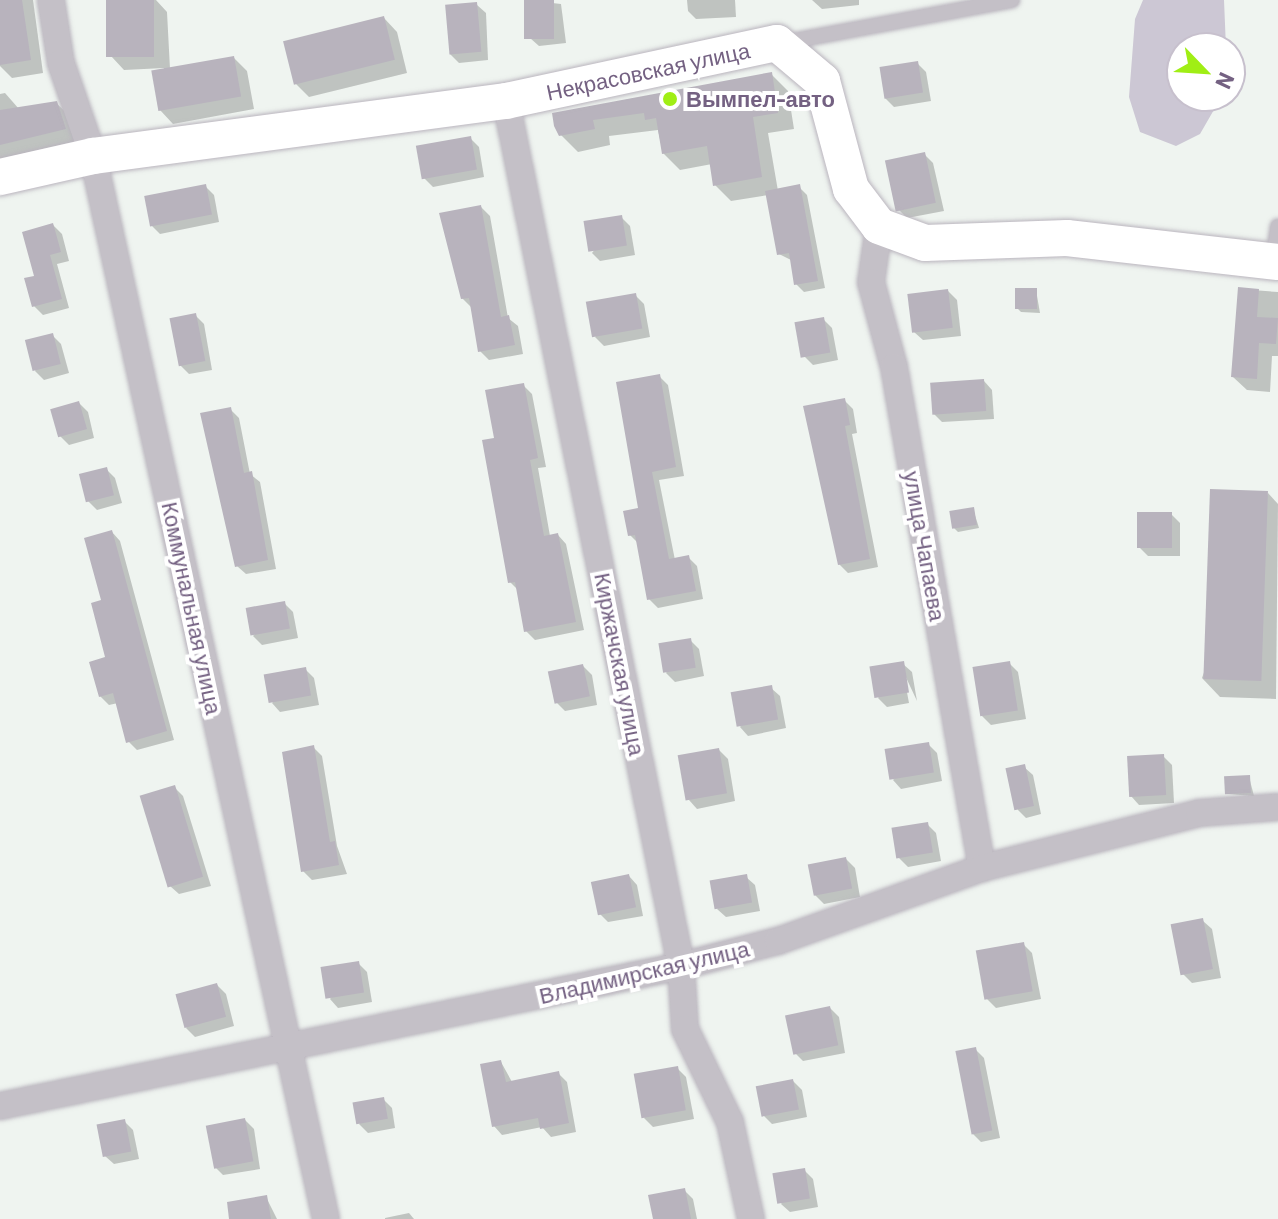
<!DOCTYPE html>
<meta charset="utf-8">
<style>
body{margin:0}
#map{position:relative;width:1278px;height:1219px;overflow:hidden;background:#eff4f0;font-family:Barlow,sans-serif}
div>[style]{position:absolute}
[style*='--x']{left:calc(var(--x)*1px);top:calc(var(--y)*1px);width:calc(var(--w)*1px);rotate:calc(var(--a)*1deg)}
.water>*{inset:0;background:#ccc7d4}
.shadow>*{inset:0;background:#0003}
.building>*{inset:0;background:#b8b3bd;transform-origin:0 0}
.roads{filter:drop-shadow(0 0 2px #bab5be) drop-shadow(0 0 2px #bab5be)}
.lane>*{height:14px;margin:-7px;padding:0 7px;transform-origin:7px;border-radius:7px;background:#c4c0c7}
.street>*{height:26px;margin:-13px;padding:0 13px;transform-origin:13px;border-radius:13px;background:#c4c0c7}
.secondary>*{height:36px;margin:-18px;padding:0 18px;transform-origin:18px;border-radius:18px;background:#fff}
.dots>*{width:22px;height:22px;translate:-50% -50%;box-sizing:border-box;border:4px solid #fff;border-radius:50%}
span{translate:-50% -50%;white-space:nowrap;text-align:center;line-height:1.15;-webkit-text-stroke:8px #fff;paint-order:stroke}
.street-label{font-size:22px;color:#746182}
.poi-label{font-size:22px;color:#746182;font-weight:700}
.left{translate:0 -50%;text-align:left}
.north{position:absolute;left:1166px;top:32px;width:80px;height:80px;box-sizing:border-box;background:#fff;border:2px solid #c7c0cd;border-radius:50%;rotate:115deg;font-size:22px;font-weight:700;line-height:32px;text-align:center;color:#746182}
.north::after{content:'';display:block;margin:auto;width:28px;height:36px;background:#a0ee15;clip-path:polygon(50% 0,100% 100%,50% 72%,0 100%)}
</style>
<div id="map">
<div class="water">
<i style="clip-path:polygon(1143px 0,1224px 0,1226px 48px,1182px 48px,1182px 96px,1220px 96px,1219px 101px,1200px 134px,1176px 146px,1140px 132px,1129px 97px,1135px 19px)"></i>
</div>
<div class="shadow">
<i style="clip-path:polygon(0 0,33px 0,43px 73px,12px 78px,0 66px)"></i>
<i style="clip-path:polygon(108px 0,156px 0,167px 12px,170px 69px,234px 58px,247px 71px,254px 109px,173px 124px,160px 110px,164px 68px,124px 70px,111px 56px)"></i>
<i style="clip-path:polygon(526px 0,561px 4px,566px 43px,539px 46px,530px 38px)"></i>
<i style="clip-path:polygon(687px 0,735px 0,736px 17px,696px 19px,688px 11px)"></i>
<i style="clip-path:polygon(812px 0,859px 0,859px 5px,822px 9px)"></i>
<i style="clip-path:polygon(477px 5px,486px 13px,488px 60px,459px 63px,450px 54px)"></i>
<i style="clip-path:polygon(384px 18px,397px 32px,407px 73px,309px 97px,296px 84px)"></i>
<i style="clip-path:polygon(917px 63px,926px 72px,931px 101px,894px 107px,885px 98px)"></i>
<i style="clip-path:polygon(771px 74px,788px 91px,794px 129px,768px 133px,778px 191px,799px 187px,807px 195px,825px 288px,804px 292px,796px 284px,793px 261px,779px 254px,768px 195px,731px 201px,715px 185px,712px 164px,680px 170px,663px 153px,658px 130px,609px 136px,610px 145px,578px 152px,561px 135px,554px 114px)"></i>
<i style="clip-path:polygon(5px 93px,19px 109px,56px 103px,70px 116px,77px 141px,0 159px,0 94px)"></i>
<i style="clip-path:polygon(470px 138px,479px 147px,484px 177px,433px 187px,424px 178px)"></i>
<i style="clip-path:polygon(924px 154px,933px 163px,944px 211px,907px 218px,898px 209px)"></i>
<i style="clip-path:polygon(206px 187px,214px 195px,219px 222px,160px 234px,151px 225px)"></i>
<i style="clip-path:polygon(481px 207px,490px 216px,508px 318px,518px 326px,523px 354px,489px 360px,480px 351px,471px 307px,462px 298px)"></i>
<i style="clip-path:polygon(621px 217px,630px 226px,635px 255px,600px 261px,592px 253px)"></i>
<i style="clip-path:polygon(53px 225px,62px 234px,69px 261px,57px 264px,69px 308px,43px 315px,34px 306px,36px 277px)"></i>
<i style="clip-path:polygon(1239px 289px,1278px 292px,1278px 356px,1272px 356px,1270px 392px,1247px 390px,1233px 377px)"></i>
<i style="clip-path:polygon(1036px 290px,1040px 313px,1021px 312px,1017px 308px)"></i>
<i style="clip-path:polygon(948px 291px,957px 300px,961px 336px,923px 340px,914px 332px)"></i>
<i style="clip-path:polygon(635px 295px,644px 304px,650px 337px,604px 346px,595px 337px)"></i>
<i style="clip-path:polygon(195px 315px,204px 324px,212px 370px,189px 374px,180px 365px)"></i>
<i style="clip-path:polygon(823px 319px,832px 328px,838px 360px,813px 365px,804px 356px)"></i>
<i style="clip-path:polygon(52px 335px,61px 344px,69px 373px,44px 380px,35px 371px)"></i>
<i style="clip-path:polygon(659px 376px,668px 385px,684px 476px,659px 480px,675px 560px,688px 557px,697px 566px,703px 599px,658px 608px,649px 599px,639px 544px,630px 535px,640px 509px)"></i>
<i style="clip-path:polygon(984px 381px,992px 390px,994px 419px,942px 422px,933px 413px)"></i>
<i style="clip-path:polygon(523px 385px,532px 394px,546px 467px,538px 468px,550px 536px,558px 535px,566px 544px,584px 630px,535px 640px,526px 631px,518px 590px,510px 582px,496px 439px)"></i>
<i style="clip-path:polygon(844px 400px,853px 409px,857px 433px,852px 434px,878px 567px,848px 573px,839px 564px)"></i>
<i style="clip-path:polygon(79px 403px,88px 412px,94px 438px,69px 445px,60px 436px)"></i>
<i style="clip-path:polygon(230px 409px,239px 418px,250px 474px,260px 482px,276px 569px,246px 574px,237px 566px)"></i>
<i style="clip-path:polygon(106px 469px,115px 478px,122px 503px,97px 510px,88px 501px)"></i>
<i style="clip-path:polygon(1268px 493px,1278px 504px,1276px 699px,1220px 697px,1202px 678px)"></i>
<i style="clip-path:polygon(973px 509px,979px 528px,958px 532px,954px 528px)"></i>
<i style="clip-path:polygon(1171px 514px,1180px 523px,1180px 556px,1148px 556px,1139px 547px)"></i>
<i style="clip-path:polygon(112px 532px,120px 541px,174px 740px,137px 750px,128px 741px,118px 703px,109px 705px,100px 696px,108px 658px,103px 601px)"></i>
<i style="clip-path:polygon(284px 603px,293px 612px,298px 638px,262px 645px,253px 636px)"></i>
<i style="clip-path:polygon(690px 640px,699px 649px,704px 676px,675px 682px,666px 673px)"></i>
<i style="clip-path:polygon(1009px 663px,1018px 672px,1026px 719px,991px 725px,982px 716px)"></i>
<i style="clip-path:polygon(903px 664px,912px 672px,917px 701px,903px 671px,909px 703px,887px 707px,878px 698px)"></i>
<i style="clip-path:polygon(583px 666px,592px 675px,597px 705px,565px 711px,556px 702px)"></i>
<i style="clip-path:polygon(305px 669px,314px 678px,319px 705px,280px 712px,272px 703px)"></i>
<i style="clip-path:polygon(771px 688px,780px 696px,786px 728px,748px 736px,740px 727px)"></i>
<i style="clip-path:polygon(928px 744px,937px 753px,942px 781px,901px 789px,893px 780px)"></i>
<i style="clip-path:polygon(314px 748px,322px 756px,337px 846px,347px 874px,312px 880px,303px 871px)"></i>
<i style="clip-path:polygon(719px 750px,728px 759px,735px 801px,697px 809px,689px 800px)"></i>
<i style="clip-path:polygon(1163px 756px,1172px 765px,1174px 803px,1139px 805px,1131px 796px)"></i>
<i style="clip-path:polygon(1024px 767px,1033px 775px,1041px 814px,1026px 818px,1017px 809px)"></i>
<i style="clip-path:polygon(1249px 777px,1254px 796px,1227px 794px)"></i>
<i style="clip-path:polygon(174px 787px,183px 796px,211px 886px,179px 894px,170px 886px)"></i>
<i style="clip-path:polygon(927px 824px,936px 833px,941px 861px,908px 867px,899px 858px)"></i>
<i style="clip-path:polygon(846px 859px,855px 868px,860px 897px,824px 904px,815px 895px)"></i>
<i style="clip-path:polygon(629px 876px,637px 885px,643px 916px,608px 922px,599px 913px)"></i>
<i style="clip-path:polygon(746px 877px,755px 885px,760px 911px,726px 917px,717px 909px)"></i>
<i style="clip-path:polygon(1203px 921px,1212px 929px,1221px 978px,1192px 983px,1183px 974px)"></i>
<i style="clip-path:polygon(1023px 944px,1032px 953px,1041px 999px,996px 1008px,987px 999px)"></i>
<i style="clip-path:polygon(358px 963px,367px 972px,372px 1002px,338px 1008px,330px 999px)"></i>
<i style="clip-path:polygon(217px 985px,226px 994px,234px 1026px,195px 1037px,186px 1028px)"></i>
<i style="clip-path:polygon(830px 1008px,839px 1017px,845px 1053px,803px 1061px,794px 1052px)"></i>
<i style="clip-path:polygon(975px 1049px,984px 1058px,1000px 1138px,981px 1142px,972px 1133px)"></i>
<i style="clip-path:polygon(501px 1062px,512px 1082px,558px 1073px,567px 1082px,576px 1132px,551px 1137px,542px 1127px,502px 1135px,494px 1126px)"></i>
<i style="clip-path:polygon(677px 1068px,686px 1077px,694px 1119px,653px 1127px,644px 1118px)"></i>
<i style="clip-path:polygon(793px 1081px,802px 1090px,807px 1117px,772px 1124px,763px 1115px)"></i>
<i style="clip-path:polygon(383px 1099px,392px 1108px,395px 1128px,368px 1133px,359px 1124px)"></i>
<i style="clip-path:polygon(245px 1120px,254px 1129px,260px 1169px,223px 1175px,214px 1166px)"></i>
<i style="clip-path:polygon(124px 1121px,133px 1130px,139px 1159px,114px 1164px,105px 1156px)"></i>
<i style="clip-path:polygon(804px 1170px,813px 1179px,818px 1207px,790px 1212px,781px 1204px)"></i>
<i style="clip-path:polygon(684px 1190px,693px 1199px,697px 1219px,655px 1219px)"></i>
<i style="clip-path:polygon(266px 1197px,277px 1219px,231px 1219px)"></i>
<i style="clip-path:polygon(409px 1213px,414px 1219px,385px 1219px,385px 1218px)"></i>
</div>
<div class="building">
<i style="clip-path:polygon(0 0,22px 0,31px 60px,0 65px)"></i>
<i style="left:106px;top:0;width:48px;height:57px"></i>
<i style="left:524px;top:0;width:30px;height:39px"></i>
<i style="left:477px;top:2px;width:50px;height:32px;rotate:85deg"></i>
<i style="left:384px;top:16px;width:45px;height:104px;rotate:76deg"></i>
<i style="left:234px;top:56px;width:41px;height:84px;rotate:80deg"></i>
<i style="left:918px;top:61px;width:32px;height:39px;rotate:81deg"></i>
<i style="clip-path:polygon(772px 72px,778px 113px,753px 117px,762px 177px,713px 186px,707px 146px,662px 154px,656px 118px,645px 120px,644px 113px,593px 120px,595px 129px,559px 136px,554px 126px,552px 113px)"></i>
<i style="clip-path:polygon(57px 101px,66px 129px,0 145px,0 110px)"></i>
<i style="left:471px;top:136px;width:34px;height:56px;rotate:80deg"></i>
<i style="left:925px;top:152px;width:52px;height:41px;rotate:78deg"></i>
<i style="left:206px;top:184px;width:31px;height:63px;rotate:79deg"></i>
<i style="clip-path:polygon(800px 184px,818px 281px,794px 285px,789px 253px,777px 255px,765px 191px)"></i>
<i style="clip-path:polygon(481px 205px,501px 317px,509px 315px,515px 345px,478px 352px,469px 298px,461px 299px,439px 213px)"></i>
<i style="left:622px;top:215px;width:31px;height:39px;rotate:81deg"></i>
<i style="clip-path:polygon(53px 223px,61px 252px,50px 255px,62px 299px,32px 307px,24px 278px,34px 276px,22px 232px)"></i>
<i style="clip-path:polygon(1238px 287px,1259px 289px,1257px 317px,1278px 318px,1276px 344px,1259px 343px,1257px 379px,1231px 377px)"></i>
<i style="left:1015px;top:288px;width:22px;height:21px"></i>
<i style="left:948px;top:289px;width:39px;height:41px;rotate:83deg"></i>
<i style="left:636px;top:293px;width:36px;height:51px;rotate:80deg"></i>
<i style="left:196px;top:313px;width:49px;height:27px;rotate:79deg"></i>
<i style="left:824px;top:317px;width:36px;height:30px;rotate:80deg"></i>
<i style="left:53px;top:333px;width:32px;height:29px;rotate:76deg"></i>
<i style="clip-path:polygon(660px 374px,676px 467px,652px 472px,669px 559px,689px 555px,696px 591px,647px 600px,635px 535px,628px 536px,623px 511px,638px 508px,616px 382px)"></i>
<i style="left:984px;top:379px;width:32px;height:54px;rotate:86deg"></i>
<i style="clip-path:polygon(524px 383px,538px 458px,530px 460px,544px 536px,558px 533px,576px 622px,524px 632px,515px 582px,508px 583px,482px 440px,494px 438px,485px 390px)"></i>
<i style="clip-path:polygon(845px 398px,850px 425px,845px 426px,870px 559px,838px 565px,803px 406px)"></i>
<i style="left:79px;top:401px;width:29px;height:30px;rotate:74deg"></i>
<i style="clip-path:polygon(231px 407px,244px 473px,252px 471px,268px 560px,235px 567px,200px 413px)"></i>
<i style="left:107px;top:467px;width:29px;height:29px;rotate:76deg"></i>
<i style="left:1210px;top:489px;width:58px;height:190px;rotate:2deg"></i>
<i style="left:974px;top:507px;width:18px;height:25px;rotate:81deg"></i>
<i style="left:1172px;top:512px;width:36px;height:35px;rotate:90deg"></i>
<i style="clip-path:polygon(112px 530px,167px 731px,126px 743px,113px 693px,99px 697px,89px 662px,105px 657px,91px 603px,101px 600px,84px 538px)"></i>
<i style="left:285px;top:601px;width:28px;height:40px;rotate:80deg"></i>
<i style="left:691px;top:638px;width:30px;height:33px;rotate:81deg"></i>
<i style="left:904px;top:661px;width:32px;height:35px;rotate:81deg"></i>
<i style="left:1010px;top:661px;width:50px;height:38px;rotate:81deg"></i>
<i style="left:583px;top:664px;width:33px;height:36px;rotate:78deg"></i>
<i style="left:306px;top:667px;width:29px;height:43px;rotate:80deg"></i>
<i style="left:772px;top:685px;width:35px;height:42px;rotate:80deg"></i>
<i style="left:929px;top:742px;width:31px;height:45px;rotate:81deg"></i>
<i style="clip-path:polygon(314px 745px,330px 842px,335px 841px,339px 865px,301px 872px,282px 752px)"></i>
<i style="left:719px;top:748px;width:46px;height:42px;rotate:80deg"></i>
<i style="left:1164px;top:754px;width:41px;height:37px;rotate:87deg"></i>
<i style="left:1025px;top:764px;width:43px;height:20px;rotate:78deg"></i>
<i style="left:1250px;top:775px;width:18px;height:26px;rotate:87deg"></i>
<i style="left:175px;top:785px;width:96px;height:37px;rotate:73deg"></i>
<i style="left:928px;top:822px;width:31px;height:37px;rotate:81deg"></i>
<i style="left:846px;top:857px;width:32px;height:39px;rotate:79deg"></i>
<i style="left:629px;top:874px;width:34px;height:39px;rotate:78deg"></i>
<i style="left:747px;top:874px;width:29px;height:38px;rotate:80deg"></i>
<i style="left:1203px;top:918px;width:52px;height:33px;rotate:79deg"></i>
<i style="left:1024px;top:942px;width:50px;height:49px;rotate:80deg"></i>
<i style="left:359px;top:961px;width:32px;height:39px;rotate:81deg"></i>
<i style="left:217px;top:983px;width:35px;height:43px;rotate:75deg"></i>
<i style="left:830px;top:1006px;width:40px;height:46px;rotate:78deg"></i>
<i style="left:976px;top:1047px;width:85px;height:21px;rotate:79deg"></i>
<i style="clip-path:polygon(501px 1060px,506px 1082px,559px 1071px,569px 1123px,540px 1129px,538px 1118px,492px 1127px,480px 1064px)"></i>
<i style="left:678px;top:1066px;width:45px;height:45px;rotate:80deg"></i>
<i style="left:793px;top:1079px;width:31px;height:38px;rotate:79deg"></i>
<i style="left:384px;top:1097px;width:22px;height:32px;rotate:80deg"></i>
<i style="left:245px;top:1118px;width:44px;height:40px;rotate:79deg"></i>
<i style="left:125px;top:1119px;width:33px;height:29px;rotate:79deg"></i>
<i style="left:805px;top:1168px;width:31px;height:33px;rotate:81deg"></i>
<i style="clip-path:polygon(685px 1188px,691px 1219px,653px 1219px,648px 1195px)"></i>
<i style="clip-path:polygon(267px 1195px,271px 1219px,229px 1219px,227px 1202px)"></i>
</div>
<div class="roads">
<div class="lane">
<i style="--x:781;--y:43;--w:235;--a:-10.5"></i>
<i style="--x:1273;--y:261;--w:35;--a:-82"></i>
</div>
<div class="street">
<i style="--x:51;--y:0;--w:64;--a:81"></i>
<i style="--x:61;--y:63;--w:98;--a:71"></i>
<i style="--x:93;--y:156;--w:1088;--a:77.64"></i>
<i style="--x:506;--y:101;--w:883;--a:78.56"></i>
<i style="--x:681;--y:966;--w:63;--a:86.4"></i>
<i style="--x:685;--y:1029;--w:103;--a:64.2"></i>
<i style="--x:730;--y:1122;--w:99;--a:77.8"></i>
<i style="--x:879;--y:226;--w:57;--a:98.1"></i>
<i style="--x:871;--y:282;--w:88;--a:74.9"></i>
<i style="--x:894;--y:367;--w:509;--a:80.04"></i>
<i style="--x:0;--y:1106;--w:695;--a:-11.62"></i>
<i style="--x:681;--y:966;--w:100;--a:-14.5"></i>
<i style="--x:778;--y:941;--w:217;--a:-19.7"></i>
<i style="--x:982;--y:868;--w:224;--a:-14.2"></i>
<i style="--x:1199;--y:813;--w:79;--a:-4.3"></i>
</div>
<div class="secondary">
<i style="--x:0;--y:177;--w:95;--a:-12.7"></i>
<i style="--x:93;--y:156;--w:417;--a:-7.6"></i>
<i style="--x:506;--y:101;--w:277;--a:-12.1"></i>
<i style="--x:777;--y:43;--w:59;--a:40.2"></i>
<i style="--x:822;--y:81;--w:112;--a:75"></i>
<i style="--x:851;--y:189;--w:46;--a:52.9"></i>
<i style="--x:879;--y:226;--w:49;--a:20.3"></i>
<i style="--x:925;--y:243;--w:142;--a:-2"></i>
<i style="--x:1067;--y:238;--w:212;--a:6.5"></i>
</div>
</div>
<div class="dots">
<i style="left:670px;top:99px;background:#a0ee15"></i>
</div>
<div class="street-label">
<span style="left:648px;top:71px;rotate:-12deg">Некрасовская улица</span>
<span style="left:925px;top:546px;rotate:80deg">улица Чапаева</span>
<span style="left:192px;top:608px;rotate:78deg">Коммунальная улица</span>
<span style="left:620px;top:664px;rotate:79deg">Киржачская улица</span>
<span style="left:644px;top:972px;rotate:-13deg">Владимирская улица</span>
</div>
<div class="poi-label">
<span class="left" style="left:686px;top:99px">Вымпел-авто</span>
</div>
<div class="north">N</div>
</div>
